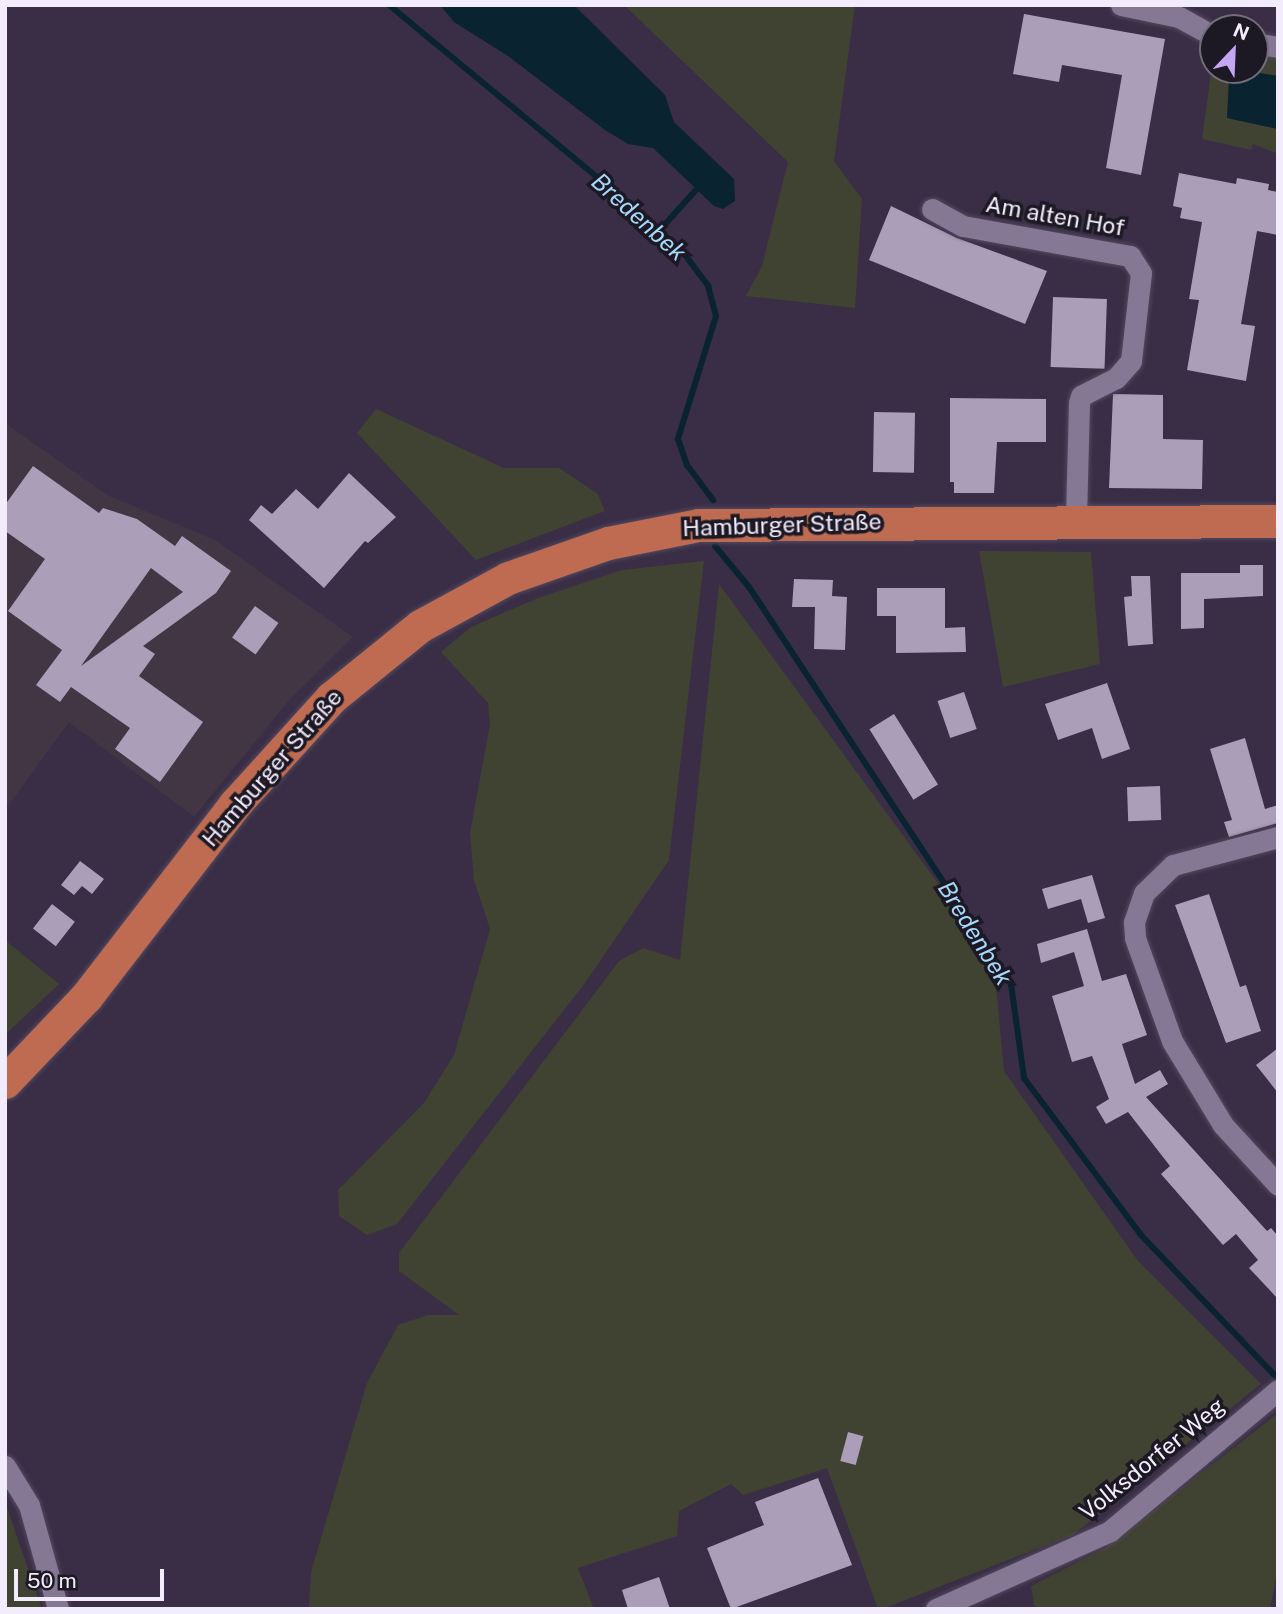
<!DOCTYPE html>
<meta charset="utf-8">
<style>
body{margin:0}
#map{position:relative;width:1283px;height:1614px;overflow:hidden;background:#392e46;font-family:"Public Sans",sans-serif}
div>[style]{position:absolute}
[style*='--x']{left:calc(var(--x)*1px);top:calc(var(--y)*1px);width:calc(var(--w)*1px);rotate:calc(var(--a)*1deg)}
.commercial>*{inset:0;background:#423645}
.green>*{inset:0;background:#404232}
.water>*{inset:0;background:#0a2331}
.stream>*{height:6px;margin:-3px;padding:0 3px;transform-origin:3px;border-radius:3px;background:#0a2331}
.building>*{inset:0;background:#aa9eb9;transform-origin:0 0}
.roads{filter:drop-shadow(0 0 2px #53495e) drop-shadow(0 0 2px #53495e)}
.street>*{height:21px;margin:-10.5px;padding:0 10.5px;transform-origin:10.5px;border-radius:10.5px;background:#857895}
.primary>*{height:33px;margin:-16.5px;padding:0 16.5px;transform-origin:16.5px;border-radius:16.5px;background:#be6b51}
span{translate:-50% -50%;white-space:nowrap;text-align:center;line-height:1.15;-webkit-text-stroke:7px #1d1924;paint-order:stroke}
.street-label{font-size:23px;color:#f3ecfc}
.water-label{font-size:24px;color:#a6d8fa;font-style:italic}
.frame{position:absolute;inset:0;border:7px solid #f3ecfc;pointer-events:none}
.north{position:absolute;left:1199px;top:14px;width:70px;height:70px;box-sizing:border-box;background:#1d1924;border:2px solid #736d7a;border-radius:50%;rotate:23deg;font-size:19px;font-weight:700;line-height:28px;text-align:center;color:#f3ecfc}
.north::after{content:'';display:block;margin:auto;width:24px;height:32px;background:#c3a7f2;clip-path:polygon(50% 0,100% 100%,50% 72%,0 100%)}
.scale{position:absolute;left:14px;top:1569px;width:150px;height:32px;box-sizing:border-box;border:4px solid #f3ecfc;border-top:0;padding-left:9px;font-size:21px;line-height:24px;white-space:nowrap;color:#f3ecfc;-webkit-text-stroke:5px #1d1924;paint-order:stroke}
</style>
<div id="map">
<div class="commercial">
<i style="clip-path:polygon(5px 423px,107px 495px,215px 540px,353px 637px,290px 699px,194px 817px,69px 722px,8px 806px,5px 803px)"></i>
</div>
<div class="green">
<i style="clip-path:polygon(624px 5px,855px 5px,834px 161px,862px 199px,855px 308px,746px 296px,762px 266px,788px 162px)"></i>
<i style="clip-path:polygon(1255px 53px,1278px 57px,1278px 76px,1242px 70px,1255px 70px)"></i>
<i style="clip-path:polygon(1213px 58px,1213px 70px,1239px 70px,1229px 80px,1227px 118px,1278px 129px,1278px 154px,1253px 144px,1251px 150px,1202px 139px)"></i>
<i style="clip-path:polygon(376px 409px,504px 468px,559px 468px,598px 494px,605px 511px,476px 560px,357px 433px)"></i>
<i style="clip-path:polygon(979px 551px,1091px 552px,1100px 664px,1003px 687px)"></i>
<i style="clip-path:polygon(704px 561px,669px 860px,585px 983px,397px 1224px,367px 1235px,339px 1216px,338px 1190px,424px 1103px,454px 1055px,490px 929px,474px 880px,470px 833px,490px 724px,488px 703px,441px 652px,471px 627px,538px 598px,622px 570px)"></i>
<i style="clip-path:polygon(719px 584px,951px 901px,995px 975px,1004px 1071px,1138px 1261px,1261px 1384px,1073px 1535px,882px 1609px,878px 1609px,827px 1468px,743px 1495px,731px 1484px,679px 1511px,677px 1536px,578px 1568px,594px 1609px,309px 1609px,311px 1572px,367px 1383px,398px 1325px,428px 1315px,459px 1315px,399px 1271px,399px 1253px,619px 961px,643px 948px,680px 960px)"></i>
<i style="clip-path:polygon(5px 940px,59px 984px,5px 1035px)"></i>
<i style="clip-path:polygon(1278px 1413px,1278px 1567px,1270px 1609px,1035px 1609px,1031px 1586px,1105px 1548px)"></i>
<i style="clip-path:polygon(5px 1502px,42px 1609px,5px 1609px)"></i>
</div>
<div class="water">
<i style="clip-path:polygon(440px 5px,574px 5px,665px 95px,674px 122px,734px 179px,735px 201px,723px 209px,714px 206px,653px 148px,628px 144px,605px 130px,508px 56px,454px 22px)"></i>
<i style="clip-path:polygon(1239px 70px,1278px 76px,1278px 129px,1227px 118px,1229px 80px)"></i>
</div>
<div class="stream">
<i style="--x:389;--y:5;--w:337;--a:39.6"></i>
<i style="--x:649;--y:220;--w:50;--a:44.2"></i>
<i style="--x:685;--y:255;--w:39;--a:53"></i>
<i style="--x:708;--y:286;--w:31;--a:75"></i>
<i style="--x:716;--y:316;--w:129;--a:107.2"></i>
<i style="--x:678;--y:439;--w:28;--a:71"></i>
<i style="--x:687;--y:465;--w:44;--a:53.4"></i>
<i style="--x:659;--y:231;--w:54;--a:-48"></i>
<i style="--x:715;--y:546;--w:53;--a:50.3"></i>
<i style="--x:749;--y:587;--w:476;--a:56.6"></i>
<i style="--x:1011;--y:984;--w:95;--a:82.1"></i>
<i style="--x:1024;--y:1078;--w:196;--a:53.3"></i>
<i style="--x:1141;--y:1235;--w:199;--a:46.4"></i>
</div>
<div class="building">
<i style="clip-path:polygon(1024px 14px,1165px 39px,1141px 175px,1106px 168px,1122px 75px,1062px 65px,1059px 82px,1013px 74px)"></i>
<i style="clip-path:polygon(1179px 173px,1236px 184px,1237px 178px,1269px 184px,1268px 190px,1278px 192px,1278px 235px,1257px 231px,1241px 324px,1255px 326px,1246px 381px,1187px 370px,1199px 300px,1189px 299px,1202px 222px,1180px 218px,1182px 208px,1173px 206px)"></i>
<i style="clip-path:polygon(891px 206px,957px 238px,1047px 271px,1025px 324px,869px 260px)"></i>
<i style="left:1053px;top:297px;width:54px;height:70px;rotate:2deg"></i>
<i style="clip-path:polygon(1113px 394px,1163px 395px,1163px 439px,1203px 440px,1202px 489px,1109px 488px)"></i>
<i style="clip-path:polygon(950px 398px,1046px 399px,1046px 442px,997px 442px,994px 493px,954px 493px,954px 482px,950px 482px)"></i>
<i style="left:874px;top:412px;width:41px;height:60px;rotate:1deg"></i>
<i style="clip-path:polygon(evenodd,33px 466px,99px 513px,103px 508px,137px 519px,175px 546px,182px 536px,231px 571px,216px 593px,143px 646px,155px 654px,139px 676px,203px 722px,160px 782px,115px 749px,130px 728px,71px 687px,60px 702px,36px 685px,62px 650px,8px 611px,45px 559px,5px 531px,5px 505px,33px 466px,151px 568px,183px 592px,81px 666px,151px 568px)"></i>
<i style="clip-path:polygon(349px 473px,396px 517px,368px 543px,365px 541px,324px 588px,249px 520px,261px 505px,272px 514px,296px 489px,318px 509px)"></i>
<i style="clip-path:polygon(1240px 565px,1263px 565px,1263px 596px,1204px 599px,1204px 628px,1181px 629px,1181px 573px,1240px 573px)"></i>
<i style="clip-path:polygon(1131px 576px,1150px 576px,1153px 644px,1128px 646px,1124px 597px,1132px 596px)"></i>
<i style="clip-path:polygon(794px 579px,833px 580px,832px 596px,847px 597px,845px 650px,814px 649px,815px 607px,792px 607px)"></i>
<i style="clip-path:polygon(877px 588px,945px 588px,945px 628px,965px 627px,966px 652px,896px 653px,896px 616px,877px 616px)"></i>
<i style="left:255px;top:606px;width:29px;height:39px;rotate:36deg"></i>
<i style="clip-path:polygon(1107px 683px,1130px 749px,1102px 759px,1092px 728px,1058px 740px,1045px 704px)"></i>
<i style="left:964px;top:692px;width:39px;height:28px;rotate:71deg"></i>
<i style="left:894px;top:714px;width:83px;height:29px;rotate:58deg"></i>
<i style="clip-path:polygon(1245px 738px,1265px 809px,1278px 805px,1278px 823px,1229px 837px,1224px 822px,1232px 820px,1210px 749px)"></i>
<i style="left:1160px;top:786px;width:34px;height:33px;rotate:88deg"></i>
<i style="clip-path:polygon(80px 861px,104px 879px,92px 894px,82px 886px,74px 895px,61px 885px)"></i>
<i style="clip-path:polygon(1092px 875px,1105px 918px,1088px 923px,1081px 899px,1048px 909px,1042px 889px)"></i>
<i style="clip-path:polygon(1209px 894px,1240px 987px,1246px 985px,1261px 1031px,1226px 1043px,1175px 905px)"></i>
<i style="left:52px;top:904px;width:29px;height:31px;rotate:38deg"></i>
<i style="clip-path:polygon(1087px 929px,1102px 981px,1126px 974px,1147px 1035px,1122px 1044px,1135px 1084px,1160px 1070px,1168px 1084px,1146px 1097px,1267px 1231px,1271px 1228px,1278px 1236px,1278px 1299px,1249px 1268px,1258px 1260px,1236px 1234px,1223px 1245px,1161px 1174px,1170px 1166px,1128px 1112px,1106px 1124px,1096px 1107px,1109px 1099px,1092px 1056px,1072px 1062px,1052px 996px,1084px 986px,1074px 952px,1041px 963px,1037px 944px)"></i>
<i style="clip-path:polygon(1278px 1048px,1278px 1093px,1256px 1065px)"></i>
<i style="left:848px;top:1432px;width:16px;height:30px;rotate:15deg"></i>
<i style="clip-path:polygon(818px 1478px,852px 1565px,731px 1609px,707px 1548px,764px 1525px,755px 1502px)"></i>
<i style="clip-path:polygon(659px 1577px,670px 1609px,628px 1609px,622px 1590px)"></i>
</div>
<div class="roads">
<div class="street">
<i style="--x:1121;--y:5;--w:59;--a:11.7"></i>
<i style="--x:1179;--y:17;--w:39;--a:29"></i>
<i style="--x:1255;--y:43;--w:23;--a:10"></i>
<i style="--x:932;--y:209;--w:35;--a:29"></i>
<i style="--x:963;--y:226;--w:170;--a:10.2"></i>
<i style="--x:1130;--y:256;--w:20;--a:57"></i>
<i style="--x:1141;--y:273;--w:89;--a:96.5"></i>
<i style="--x:1131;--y:361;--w:23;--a:131"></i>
<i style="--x:1116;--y:378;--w:39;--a:153"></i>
<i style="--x:1081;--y:396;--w:7;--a:106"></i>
<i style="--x:1079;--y:403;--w:118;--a:91.5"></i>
<i style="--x:1278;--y:837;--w:109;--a:165.1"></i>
<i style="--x:1173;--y:865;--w:40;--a:136"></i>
<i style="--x:1144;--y:893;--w:31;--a:109"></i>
<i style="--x:1134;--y:922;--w:16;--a:86"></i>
<i style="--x:1135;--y:938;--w:109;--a:70.2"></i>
<i style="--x:1172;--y:1041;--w:98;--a:58.7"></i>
<i style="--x:1223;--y:1125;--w:81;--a:47.5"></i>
<i style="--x:5;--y:1466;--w:46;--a:58.4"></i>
<i style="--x:29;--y:1505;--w:108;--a:74.4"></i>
<i style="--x:936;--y:1609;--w:191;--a:-24.1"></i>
<i style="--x:1110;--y:1531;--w:219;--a:-40"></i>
</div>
<div class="primary">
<i style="--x:5;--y:1082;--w:117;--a:-46.4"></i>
<i style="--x:86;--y:997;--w:244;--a:-52.3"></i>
<i style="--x:235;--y:804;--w:143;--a:-47.8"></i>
<i style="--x:331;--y:698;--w:114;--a:-39"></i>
<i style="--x:420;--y:626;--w:100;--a:-28.6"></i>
<i style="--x:508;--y:578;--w:106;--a:-19.3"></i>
<i style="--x:608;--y:543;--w:93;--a:-11.2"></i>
<i style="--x:699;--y:525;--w:579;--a:-0.4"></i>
</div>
</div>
<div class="street-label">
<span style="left:1055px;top:216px;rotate:10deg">Am alten Hof</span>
<span style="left:782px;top:525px;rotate:-2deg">Hamburger Straße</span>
<span style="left:272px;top:768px;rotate:-49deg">Hamburger Straße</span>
<span style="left:1152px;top:1459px;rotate:-39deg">Volksdorfer Weg</span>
</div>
<div class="water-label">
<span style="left:639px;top:217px;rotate:42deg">Bredenbek</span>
<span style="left:975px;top:933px;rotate:58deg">Bredenbek</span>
</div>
<div class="frame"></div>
<div class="north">N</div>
<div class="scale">50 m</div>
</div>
